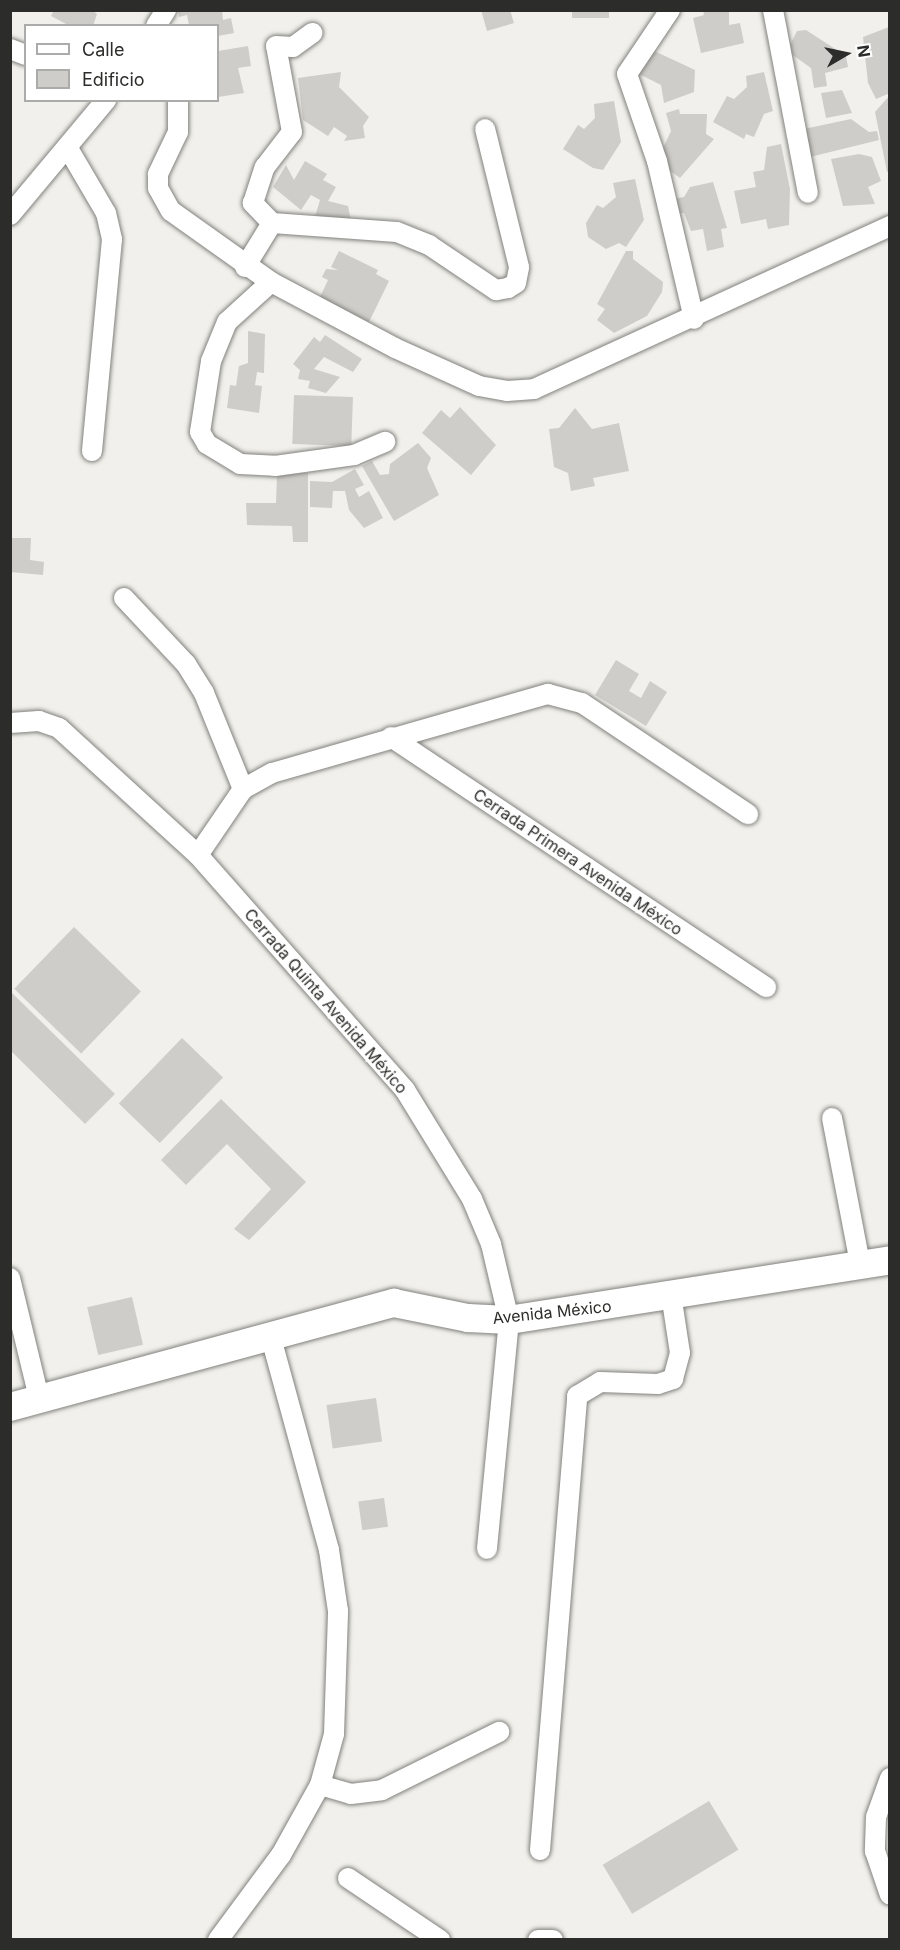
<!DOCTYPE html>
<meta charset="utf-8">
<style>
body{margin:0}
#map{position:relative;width:900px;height:1950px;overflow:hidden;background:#f1f0ec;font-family:Inter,sans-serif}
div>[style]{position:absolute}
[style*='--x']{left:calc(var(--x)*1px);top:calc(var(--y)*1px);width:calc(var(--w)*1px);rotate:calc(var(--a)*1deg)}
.building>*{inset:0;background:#cecdc9;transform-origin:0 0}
.roads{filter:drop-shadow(0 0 2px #81817d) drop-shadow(0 0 2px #81817d)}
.minor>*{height:20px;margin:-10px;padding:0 10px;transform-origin:10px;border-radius:10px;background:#fff}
.secondary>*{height:28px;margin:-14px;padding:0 14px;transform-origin:14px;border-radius:14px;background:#fff}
span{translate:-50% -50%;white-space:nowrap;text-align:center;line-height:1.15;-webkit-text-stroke:4.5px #fff;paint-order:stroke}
.street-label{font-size:16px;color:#2c2c2a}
.frame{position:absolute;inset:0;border:12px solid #2c2c2a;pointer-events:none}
.legend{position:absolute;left:24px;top:24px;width:195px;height:78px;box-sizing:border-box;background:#fff;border:2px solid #ababaa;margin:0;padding:8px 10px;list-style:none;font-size:18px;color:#2c2c2a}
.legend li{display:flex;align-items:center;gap:12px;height:30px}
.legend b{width:30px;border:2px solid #ababaa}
.north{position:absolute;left:816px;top:24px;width:60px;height:60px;-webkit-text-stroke:4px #fff;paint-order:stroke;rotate:81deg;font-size:16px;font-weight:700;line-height:24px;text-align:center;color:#2c2c2a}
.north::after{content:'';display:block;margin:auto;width:21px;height:27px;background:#2c2c2a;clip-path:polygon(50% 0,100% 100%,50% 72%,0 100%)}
</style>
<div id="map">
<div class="building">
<i style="clip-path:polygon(54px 10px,92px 10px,97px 14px,93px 26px,70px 26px,51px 16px)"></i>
<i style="clip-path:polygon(178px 10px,222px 10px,223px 20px,231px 18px,234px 33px,218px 36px,218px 26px,189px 26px,187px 15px,179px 17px)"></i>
<i style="clip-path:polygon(481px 10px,510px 10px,514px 23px,487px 31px)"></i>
<i style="left:572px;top:10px;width:37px;height:8px"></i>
<i style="clip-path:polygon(703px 10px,729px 10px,729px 25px,740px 23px,744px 43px,701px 53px,693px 18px,704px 15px)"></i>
<i style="clip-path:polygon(889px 27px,890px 93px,876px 99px,868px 83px,863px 37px)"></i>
<i style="clip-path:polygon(806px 30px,846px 56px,848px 67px,825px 73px,827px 86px,814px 88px,811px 68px,787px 51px,797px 31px)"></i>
<i style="clip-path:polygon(248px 46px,251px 66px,238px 68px,244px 93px,218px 97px,218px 51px)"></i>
<i style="clip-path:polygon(650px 49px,695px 70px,694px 92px,664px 103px,661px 85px,639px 74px)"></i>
<i style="clip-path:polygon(341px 72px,339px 87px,369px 117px,363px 126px,365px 138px,344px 141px,347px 136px,334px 127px,328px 136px,303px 120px,298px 78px)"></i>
<i style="clip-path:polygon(764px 72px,773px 111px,764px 114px,754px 137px,746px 134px,744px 139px,713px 122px,727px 96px,734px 99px,747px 87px,746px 76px)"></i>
<i style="clip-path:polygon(842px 90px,852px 113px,826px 118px,821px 93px)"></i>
<i style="clip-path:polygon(890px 95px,890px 171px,887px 172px,875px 112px)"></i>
<i style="clip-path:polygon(614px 101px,621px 142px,603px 170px,593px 168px,563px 149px,578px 125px,584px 129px,595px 118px,594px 104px)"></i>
<i style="clip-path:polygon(679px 109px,680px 114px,707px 114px,706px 134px,714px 139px,680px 178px,657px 161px,671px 131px,666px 113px)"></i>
<i style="clip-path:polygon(851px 119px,869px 132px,877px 131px,879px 140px,810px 157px,804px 129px)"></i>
<i style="clip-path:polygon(781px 144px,790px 189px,789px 225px,768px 229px,766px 219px,741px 224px,734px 191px,756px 187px,753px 172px,764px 170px,767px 147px)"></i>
<i style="clip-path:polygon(859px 154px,872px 157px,881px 181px,868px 187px,875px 204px,843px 206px,831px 159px)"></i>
<i style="clip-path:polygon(305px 161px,327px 174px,323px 180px,336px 187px,328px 201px,348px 206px,351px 221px,314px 220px,320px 200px,311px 195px,301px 210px,273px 187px,286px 165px,294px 180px)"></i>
<i style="clip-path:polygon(635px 179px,644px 220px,626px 247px,619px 243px,606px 249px,588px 237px,586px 223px,597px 205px,603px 208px,616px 197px,613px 183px)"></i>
<i style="clip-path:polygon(713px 182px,727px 228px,721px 229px,724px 247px,707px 251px,703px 229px,691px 231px,684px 213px,677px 214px,674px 199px,684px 197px,690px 187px)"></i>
<i style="clip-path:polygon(339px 251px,378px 270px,376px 274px,389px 281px,369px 322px,320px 297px,328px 280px,322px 277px,326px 269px,338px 270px,331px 267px)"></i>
<i style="clip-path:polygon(626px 251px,633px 251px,633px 259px,663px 282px,662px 292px,647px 316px,614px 333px,597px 320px,605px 309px,597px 304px)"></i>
<i style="clip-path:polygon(248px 331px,265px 334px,264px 373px,257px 372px,255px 385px,262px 386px,259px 413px,227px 408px,230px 385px,236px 386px,239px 366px,248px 363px)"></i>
<i style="clip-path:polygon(325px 335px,362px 359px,353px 372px,324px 357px,314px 369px,340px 377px,326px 393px,308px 388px,310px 381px,298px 379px,300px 370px,293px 364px,314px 337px,320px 342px)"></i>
<i style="left:294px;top:395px;width:59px;height:49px;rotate:2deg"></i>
<i style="clip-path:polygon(460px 407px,496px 445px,471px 475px,422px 433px,441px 410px,450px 418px)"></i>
<i style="clip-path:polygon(575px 408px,592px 429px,619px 423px,629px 471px,593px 478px,595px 486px,571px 491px,568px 473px,554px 467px,549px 429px,559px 428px)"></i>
<i style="clip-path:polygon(418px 443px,431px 458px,427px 468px,439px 495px,394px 521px,362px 466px,372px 461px,380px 475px,389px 474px,390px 464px)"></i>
<i style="clip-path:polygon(355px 469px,364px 485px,355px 489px,359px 497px,369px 491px,383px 518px,364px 528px,349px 510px,345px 491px,333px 491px,332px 508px,310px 507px,310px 481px,332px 482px)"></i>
<i style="clip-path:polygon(308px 473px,308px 542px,293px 542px,292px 526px,247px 525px,246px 503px,276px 503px,277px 474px)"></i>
<i style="clip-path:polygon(10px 538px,31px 538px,30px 560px,44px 562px,43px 575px,10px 572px)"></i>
<i style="clip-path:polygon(616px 660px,639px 674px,629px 691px,641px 698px,650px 681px,667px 692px,646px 726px,595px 695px)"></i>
<i style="left:74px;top:927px;width:93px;height:86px;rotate:44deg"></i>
<i style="clip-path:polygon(10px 991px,115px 1094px,85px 1124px,10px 1050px)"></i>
<i style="left:182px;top:1038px;width:57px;height:91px;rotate:44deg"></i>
<i style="clip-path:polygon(221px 1099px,306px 1182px,249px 1240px,234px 1229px,271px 1189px,227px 1144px,186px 1185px,161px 1160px)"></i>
<i style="left:132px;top:1297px;width:49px;height:46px;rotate:77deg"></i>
<i style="left:376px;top:1398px;width:44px;height:50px;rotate:82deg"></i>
<i style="left:384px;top:1498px;width:29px;height:26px;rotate:82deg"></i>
<i style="left:709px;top:1801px;width:57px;height:124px;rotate:59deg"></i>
</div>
<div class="roads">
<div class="minor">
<i style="--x:670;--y:10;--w:77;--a:123.9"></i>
<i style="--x:627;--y:74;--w:92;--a:71"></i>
<i style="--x:657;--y:161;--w:162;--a:76.8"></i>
<i style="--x:773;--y:10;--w:186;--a:79.2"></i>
<i style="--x:156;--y:26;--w:19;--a:-58"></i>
<i style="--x:10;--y:49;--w:17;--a:21"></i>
<i style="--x:178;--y:100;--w:32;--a:90"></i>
<i style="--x:178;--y:132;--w:47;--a:115.5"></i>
<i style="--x:158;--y:174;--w:14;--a:90"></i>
<i style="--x:158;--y:188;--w:26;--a:61"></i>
<i style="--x:171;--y:211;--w:123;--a:35.4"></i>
<i style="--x:271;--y:282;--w:140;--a:28"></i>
<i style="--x:395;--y:348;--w:92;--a:24.3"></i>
<i style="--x:479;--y:386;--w:28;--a:10"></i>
<i style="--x:507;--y:391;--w:27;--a:-4"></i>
<i style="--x:534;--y:389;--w:392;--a:-24.6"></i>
<i style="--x:69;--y:150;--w:73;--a:59.6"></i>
<i style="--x:106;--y:213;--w:27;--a:77"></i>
<i style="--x:112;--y:239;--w:213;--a:95.4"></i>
<i style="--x:10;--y:215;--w:150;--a:-50.1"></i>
<i style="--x:272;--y:223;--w:125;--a:4.1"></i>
<i style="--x:397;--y:232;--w:35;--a:22"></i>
<i style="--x:429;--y:245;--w:81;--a:33.9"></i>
<i style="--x:496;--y:290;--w:12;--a:-9"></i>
<i style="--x:508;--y:288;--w:9;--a:-32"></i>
<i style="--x:516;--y:283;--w:16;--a:-79"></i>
<i style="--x:519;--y:267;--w:142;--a:-103.8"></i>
<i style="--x:245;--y:267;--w:52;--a:-58.5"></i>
<i style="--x:272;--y:223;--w:28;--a:-134"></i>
<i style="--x:253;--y:203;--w:38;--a:-72"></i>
<i style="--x:265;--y:167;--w:44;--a:-52.4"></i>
<i style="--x:292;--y:132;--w:87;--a:-100.5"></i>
<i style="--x:276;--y:46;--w:17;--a:3"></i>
<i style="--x:293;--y:47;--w:24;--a:-36"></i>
<i style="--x:271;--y:282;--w:59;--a:137.7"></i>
<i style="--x:227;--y:322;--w:42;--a:112.3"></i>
<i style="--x:211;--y:361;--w:72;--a:98.8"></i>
<i style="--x:200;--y:432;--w:14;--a:60"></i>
<i style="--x:207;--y:444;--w:39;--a:31"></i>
<i style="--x:240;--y:464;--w:35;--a:3"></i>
<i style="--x:275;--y:466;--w:80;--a:-7.9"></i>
<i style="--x:354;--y:455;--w:34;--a:-23"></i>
<i style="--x:124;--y:598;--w:91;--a:46.8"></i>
<i style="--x:186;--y:664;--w:34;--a:58"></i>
<i style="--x:204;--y:693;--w:104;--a:67.9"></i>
<i style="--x:10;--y:723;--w:29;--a:-4"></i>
<i style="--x:39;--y:721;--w:21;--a:19"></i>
<i style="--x:59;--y:728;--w:188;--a:42.4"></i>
<i style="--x:198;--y:855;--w:313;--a:48.6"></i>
<i style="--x:405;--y:1090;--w:128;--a:58.4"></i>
<i style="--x:472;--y:1199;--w:49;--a:67.1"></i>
<i style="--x:491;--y:1244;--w:78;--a:76.7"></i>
<i style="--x:509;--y:1320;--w:230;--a:95.5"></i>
<i style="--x:391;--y:737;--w:451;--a:33.7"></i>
<i style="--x:198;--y:855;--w:80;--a:-55.7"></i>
<i style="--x:243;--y:789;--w:33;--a:-29"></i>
<i style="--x:272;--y:773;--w:287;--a:-16"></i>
<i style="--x:548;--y:694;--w:35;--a:15"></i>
<i style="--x:582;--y:703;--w:200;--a:33.8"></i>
<i style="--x:832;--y:1118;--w:149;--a:79.1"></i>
<i style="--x:10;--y:1278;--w:128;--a:76.4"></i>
<i style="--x:890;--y:1778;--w:41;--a:109.7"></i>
<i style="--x:876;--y:1817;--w:34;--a:92"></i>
<i style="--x:875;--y:1851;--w:46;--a:71.2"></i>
<i style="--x:320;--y:1785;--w:32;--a:16"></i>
<i style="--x:351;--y:1794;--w:31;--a:-7"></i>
<i style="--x:382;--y:1790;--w:131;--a:-26.4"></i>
<i style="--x:540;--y:1850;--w:456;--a:-85.3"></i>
<i style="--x:577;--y:1396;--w:27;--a:-31"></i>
<i style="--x:600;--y:1382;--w:58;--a:2"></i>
<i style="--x:658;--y:1384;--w:16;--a:-18"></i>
<i style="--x:673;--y:1379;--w:27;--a:-75"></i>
<i style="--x:680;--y:1353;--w:60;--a:-98.7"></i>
<i style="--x:348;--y:1878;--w:111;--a:34"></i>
<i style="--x:218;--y:1940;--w:106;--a:-53.5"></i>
<i style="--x:281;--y:1855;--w:80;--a:-60.9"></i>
<i style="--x:320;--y:1785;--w:53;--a:-74.6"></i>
<i style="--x:334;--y:1734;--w:123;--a:-88.1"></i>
<i style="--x:338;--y:1611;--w:62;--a:-98.4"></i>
<i style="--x:329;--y:1550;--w:224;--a:-105.3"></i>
<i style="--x:538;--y:1940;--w:15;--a:0"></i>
</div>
<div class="secondary">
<i style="--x:10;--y:1407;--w:398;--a:-15.2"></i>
<i style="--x:394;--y:1303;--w:76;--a:11.5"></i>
<i style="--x:468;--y:1318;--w:41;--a:2.8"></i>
<i style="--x:509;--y:1320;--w:386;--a:-8.9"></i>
</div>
</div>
<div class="street-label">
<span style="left:578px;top:862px;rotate:34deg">Cerrada Primera Avenida México</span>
<span style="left:326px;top:1001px;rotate:49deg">Cerrada Quinta Avenida México</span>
<span style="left:552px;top:1312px;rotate:-6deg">Avenida México</span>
</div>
<div class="frame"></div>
<ul class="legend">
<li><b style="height:8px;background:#fff"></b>Calle</li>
<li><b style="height:16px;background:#cecdc9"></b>Edificio</li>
</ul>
<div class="north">N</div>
</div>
